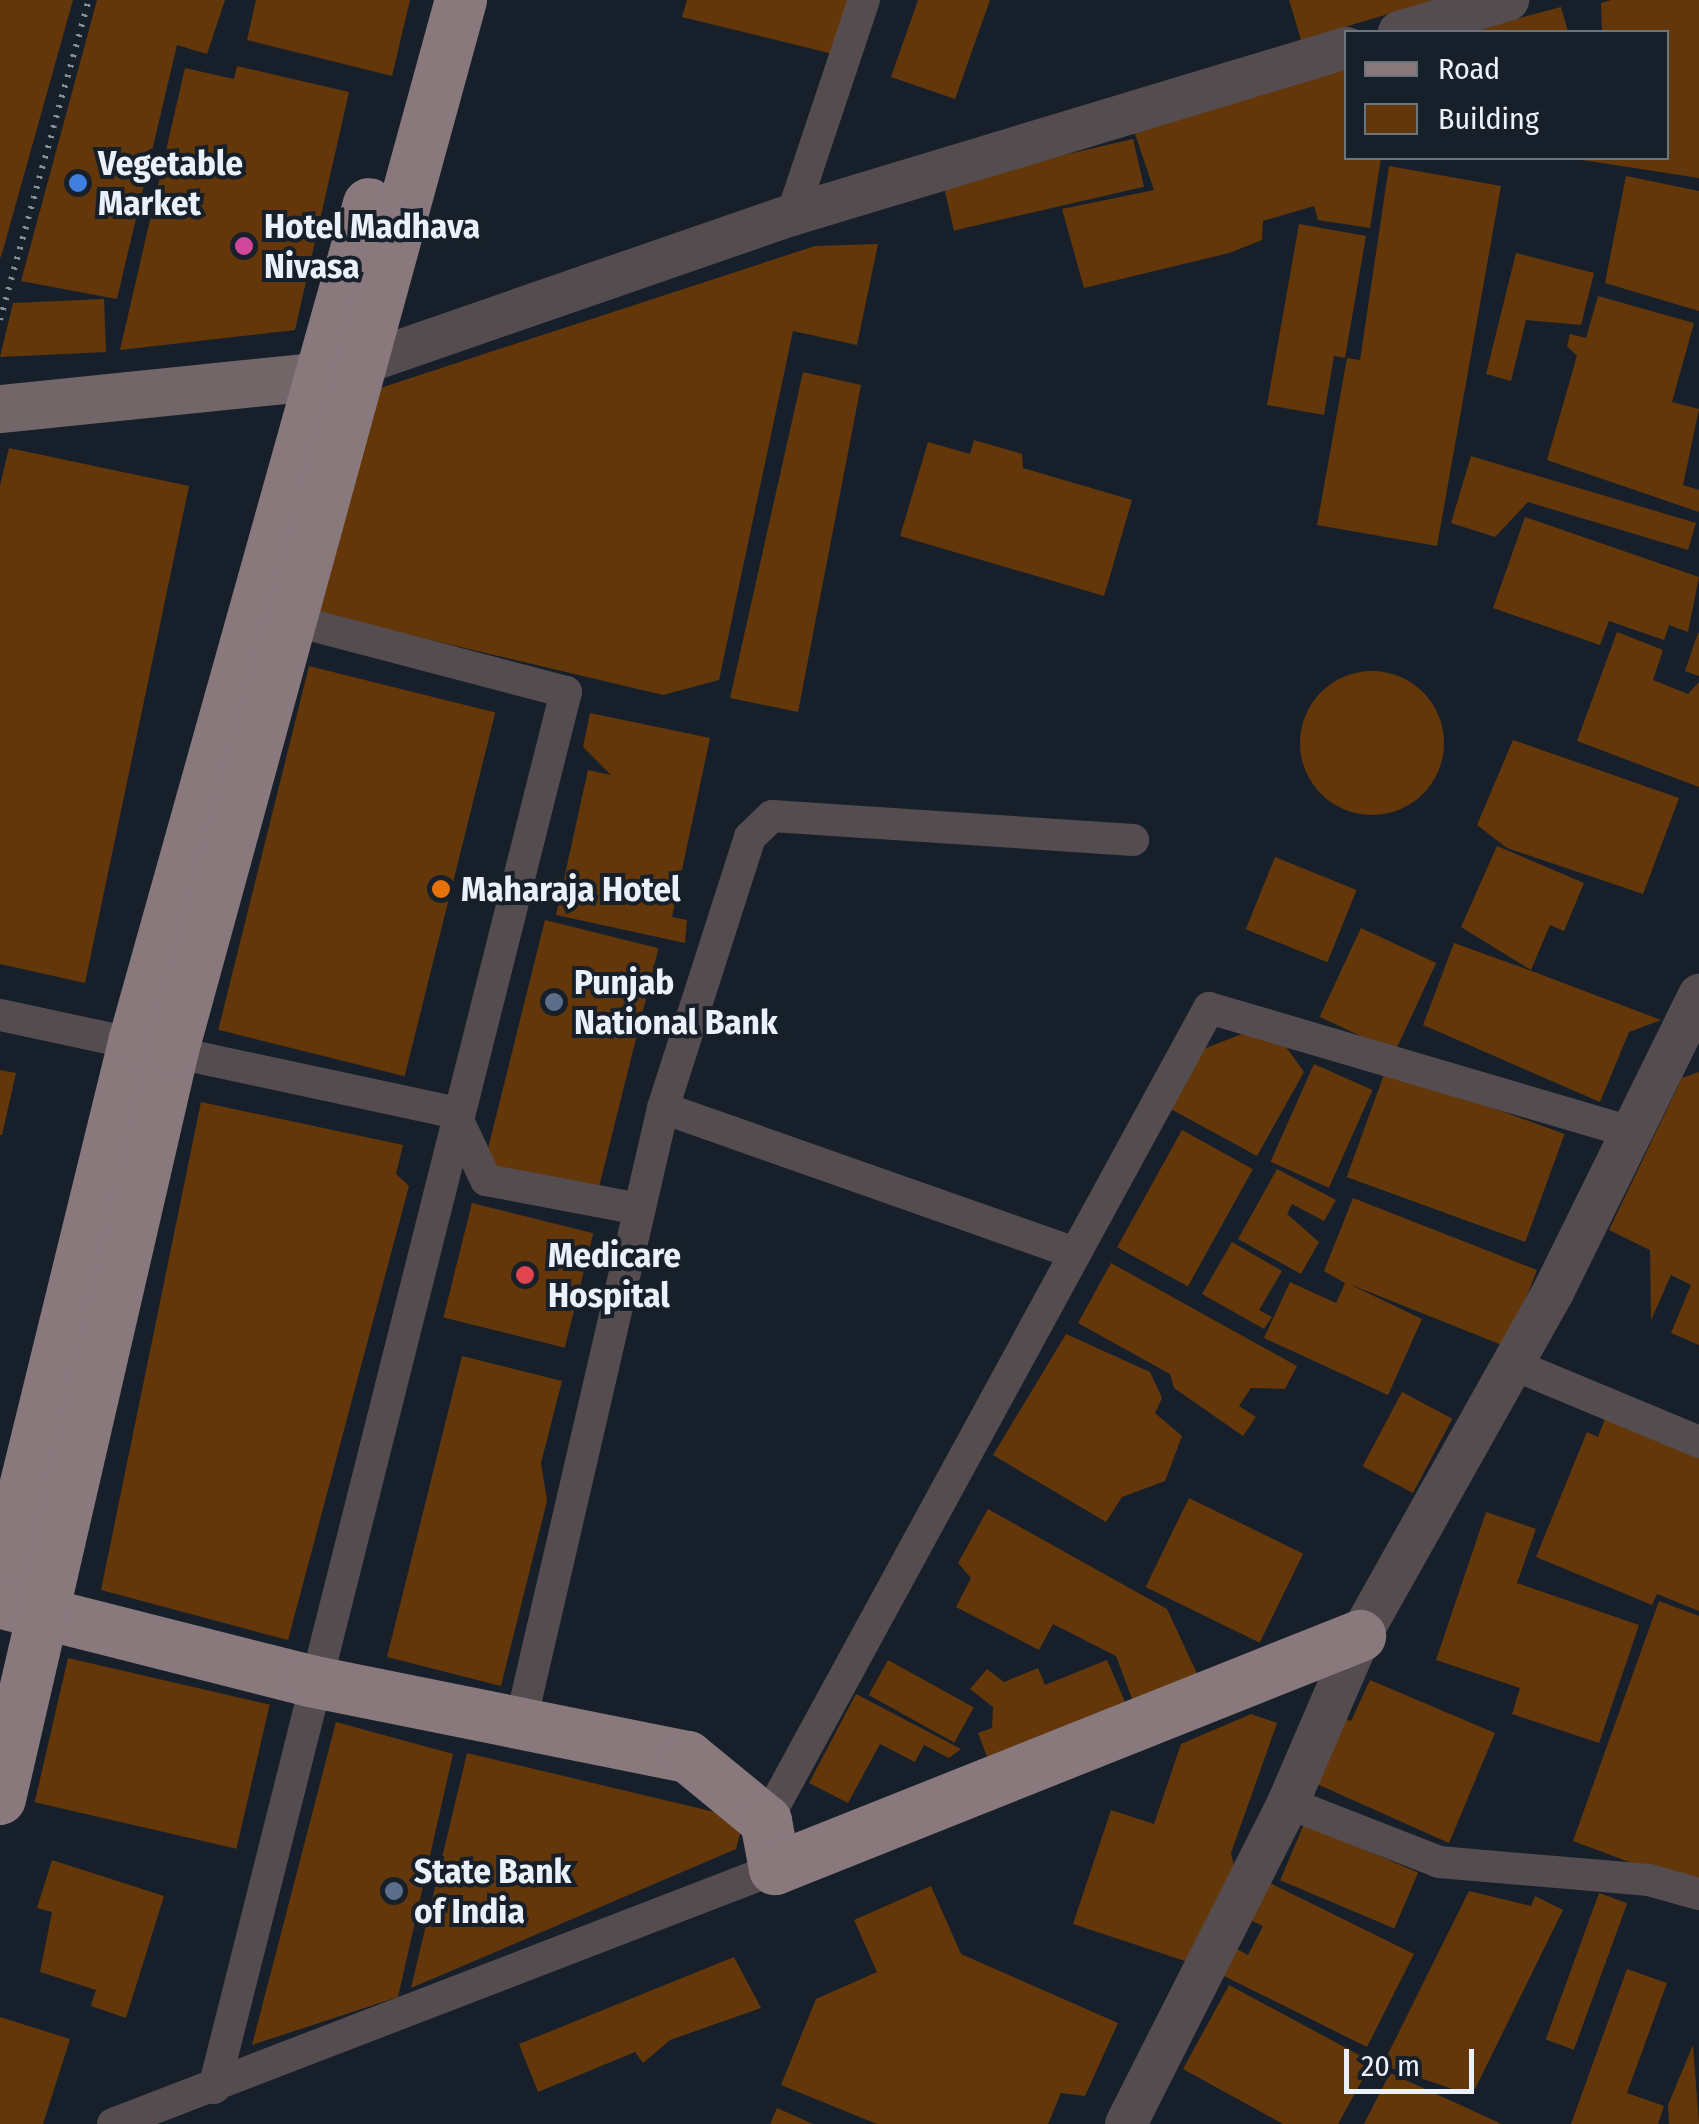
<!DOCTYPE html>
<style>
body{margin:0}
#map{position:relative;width:1699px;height:2124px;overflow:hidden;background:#17202a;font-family:"Fira Sans Condensed",sans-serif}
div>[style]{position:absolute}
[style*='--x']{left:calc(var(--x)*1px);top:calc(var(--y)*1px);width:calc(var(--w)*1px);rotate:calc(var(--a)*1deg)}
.building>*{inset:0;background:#63370a;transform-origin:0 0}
.round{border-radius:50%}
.path>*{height:6px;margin-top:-3px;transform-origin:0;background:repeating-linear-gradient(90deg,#858d95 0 2.5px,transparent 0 10.5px)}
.minor>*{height:32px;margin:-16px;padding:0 16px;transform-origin:16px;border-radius:16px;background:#544c4e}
.tertiary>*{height:42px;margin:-21px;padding:0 21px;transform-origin:21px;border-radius:21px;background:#544c4e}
.secondary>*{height:48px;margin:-24px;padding:0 24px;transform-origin:24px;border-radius:24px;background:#726669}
.primary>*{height:52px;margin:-26px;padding:0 26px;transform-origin:26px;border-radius:26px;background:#89797d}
.dots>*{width:28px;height:28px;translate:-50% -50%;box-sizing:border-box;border:5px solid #17202a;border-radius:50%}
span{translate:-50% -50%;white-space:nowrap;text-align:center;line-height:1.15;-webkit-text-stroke:8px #17202a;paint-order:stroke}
.poi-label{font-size:35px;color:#ebf1f8;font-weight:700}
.left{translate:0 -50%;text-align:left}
.legend{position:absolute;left:1344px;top:30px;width:325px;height:130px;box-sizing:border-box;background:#17202a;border:2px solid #6c747c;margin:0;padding:12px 18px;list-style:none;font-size:30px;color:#ebf1f8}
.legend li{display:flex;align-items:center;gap:20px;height:50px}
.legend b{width:50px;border:2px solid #6c747c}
.scale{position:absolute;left:1344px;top:2049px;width:130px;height:45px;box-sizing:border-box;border:5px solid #ebf1f8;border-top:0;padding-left:12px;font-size:30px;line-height:35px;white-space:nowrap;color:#ebf1f8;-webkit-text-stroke:8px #17202a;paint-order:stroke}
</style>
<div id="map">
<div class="building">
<i style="clip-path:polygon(0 0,73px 0,1px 257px,0 257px)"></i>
<i style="clip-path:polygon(97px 0,225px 0,207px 54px,177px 45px,117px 299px,21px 281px)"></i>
<i style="clip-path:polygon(256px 0,410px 0,392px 76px,247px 40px)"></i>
<i style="clip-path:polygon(687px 0,851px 0,837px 55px,682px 17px)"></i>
<i style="clip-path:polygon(918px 0,990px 0,955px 99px,891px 77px)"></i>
<i style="clip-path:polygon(1289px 0,1431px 0,1432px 1px,1301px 40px)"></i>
<i style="clip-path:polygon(1611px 0,1699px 0,1699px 178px,1582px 160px,1666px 158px,1666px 32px,1602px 32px,1601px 3px)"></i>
<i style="clip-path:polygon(1561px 7px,1568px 32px,1470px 32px,1470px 31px)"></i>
<i style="clip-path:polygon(1346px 63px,1346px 158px,1381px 158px,1370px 228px,1318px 220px,1314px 206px,1263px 221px,1262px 240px,1229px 253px,1084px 288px,1062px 209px,1154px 190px,1131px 122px)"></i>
<i style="clip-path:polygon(237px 66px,349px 92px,295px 330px,120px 350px,185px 68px,234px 79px)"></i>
<i style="left:1133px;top:139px;width:49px;height:195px;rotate:77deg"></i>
<i style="clip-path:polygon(1389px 166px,1501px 186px,1437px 546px,1317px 525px,1347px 358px,1360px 360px)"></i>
<i style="clip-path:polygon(1626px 176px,1699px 191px,1699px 311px,1605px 283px)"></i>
<i style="clip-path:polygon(1299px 224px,1366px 236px,1345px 358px,1334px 356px,1324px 415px,1267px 405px)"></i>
<i style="clip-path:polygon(878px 244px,857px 345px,793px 331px,719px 680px,663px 695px,316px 613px,368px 392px,815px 246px)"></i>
<i style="clip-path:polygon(1516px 253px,1594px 273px,1581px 325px,1526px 320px,1511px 381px,1486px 374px)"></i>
<i style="clip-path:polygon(1598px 296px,1694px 323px,1672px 402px,1699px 409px,1683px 485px,1699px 490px,1699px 512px,1547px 460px,1577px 356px,1567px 346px,1570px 334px,1586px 338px)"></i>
<i style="clip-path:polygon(104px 299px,106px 352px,0 357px,13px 303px)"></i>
<i style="clip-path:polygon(803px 372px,861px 385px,798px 712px,730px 698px)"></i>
<i style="clip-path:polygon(974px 440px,1022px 454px,1023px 468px,1132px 500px,1104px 596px,900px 536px,928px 442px,970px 454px)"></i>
<i style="clip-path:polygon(9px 448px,189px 486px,85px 983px,0 964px,0 486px)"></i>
<i style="clip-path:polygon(1471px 456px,1696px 523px,1688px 550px,1528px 502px,1495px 537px,1451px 523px)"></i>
<i style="clip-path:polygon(1525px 517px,1699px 577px,1688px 632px,1669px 625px,1664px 640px,1609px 621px,1600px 645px,1493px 608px)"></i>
<i style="clip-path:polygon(1617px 632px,1663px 650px,1653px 680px,1688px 694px,1699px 682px,1699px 787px,1577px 741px)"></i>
<i style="clip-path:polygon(1698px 633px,1699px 633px,1699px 676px,1685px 671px)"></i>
<i style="left:309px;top:666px;width:192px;height:375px;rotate:14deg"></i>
<i class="round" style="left:1300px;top:671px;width:144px;height:144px"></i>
<i style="clip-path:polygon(590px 713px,710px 738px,672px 917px,687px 920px,685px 943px,556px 915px,588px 770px,611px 775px,583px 747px)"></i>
<i style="clip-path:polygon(1513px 740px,1679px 798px,1643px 894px,1507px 848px,1477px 825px)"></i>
<i style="clip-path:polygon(1497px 846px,1584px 883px,1564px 931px,1550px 925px,1531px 970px,1461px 927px)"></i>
<i style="left:1275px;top:857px;width:88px;height:78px;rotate:22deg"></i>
<i style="left:545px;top:920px;width:117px;height:253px;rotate:14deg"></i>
<i style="left:1361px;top:928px;width:83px;height:98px;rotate:25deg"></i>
<i style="clip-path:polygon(1454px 943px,1529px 970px,1661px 1020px,1629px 1032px,1600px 1102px,1423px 1025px)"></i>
<i style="clip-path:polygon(1257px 1028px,1281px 1040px,1304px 1072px,1257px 1156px,1167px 1107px,1196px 1052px)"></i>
<i style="left:1314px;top:1064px;width:64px;height:107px;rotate:24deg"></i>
<i style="left:1386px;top:1069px;width:190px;height:115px;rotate:20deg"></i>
<i style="clip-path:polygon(0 1070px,16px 1073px,2px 1135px,0 1135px)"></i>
<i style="clip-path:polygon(1699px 1072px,1699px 1345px,1671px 1333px,1691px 1285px,1671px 1275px,1651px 1320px,1650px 1250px,1609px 1230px,1682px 1078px)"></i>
<i style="clip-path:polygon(201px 1102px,403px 1145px,396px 1174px,409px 1186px,288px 1640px,101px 1590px)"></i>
<i style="left:1182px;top:1130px;width:81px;height:134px;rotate:29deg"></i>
<i style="clip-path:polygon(1277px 1169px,1336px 1200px,1324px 1221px,1292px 1204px,1287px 1214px,1319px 1242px,1301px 1274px,1238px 1239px)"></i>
<i style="clip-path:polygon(1353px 1198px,1537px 1270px,1507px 1347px,1349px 1284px,1422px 1319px,1388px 1395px,1264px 1338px,1290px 1282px,1336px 1303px,1345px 1283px,1324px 1271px)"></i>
<i style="left:472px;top:1203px;width:125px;height:118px;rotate:14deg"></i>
<i style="clip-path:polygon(1232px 1242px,1282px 1271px,1259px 1310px,1272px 1317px,1264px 1329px,1202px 1294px)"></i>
<i style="clip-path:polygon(1111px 1263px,1297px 1366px,1285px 1389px,1251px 1388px,1239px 1406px,1256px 1417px,1243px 1436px,1174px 1388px,1170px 1374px,1078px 1323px)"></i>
<i style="clip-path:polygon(1066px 1334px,1150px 1372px,1162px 1398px,1155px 1413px,1182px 1436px,1165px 1481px,1122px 1497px,1106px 1522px,993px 1455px)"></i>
<i style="clip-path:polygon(462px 1356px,562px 1381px,541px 1463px,547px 1501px,501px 1686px,387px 1657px)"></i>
<i style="left:1402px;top:1392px;width:57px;height:84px;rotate:28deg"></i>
<i style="clip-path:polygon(1606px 1416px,1699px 1454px,1699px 1611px,1657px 1594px,1652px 1605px,1536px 1557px,1587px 1432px,1598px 1437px)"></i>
<i style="left:1189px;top:1498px;width:127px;height:99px;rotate:26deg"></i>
<i style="clip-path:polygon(988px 1509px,1167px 1609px,1200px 1680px,1134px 1704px,1116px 1656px,1053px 1624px,1039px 1650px,956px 1607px,971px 1578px,958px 1563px)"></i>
<i style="clip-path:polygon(1486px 1512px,1536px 1529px,1517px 1583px,1639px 1625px,1599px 1743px,1512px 1714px,1520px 1688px,1436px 1660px)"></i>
<i style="clip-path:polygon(1659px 1601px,1699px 1616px,1699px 1888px,1573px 1841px)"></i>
<i style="left:68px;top:1658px;width:207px;height:148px;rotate:13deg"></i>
<i style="left:888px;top:1660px;width:98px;height:40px;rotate:29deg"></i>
<i style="clip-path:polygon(1107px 1660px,1126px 1704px,992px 1770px,978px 1733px,992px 1728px,993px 1707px,970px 1689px,987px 1669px,1004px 1682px,1038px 1668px,1045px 1685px)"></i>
<i style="clip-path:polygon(1370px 1680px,1495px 1733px,1449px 1843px,1308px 1780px,1337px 1716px,1351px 1721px)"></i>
<i style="clip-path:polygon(856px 1694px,961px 1749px,949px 1758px,924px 1745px,915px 1762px,880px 1744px,848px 1803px,809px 1783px)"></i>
<i style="clip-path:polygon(1251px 1714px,1277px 1723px,1231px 1853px,1237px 1879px,1185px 1961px,1073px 1924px,1111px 1810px,1154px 1824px,1181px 1744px)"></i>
<i style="clip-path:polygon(336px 1722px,453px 1754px,398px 1997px,252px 2045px)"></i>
<i style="clip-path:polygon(467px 1753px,744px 1819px,736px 1849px,411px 1988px)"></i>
<i style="left:1304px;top:1824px;width:124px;height:61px;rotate:23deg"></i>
<i style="clip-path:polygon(52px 1860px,164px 1896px,126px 2018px,91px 2006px,96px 1990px,40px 1972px,52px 1912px,37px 1908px)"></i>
<i style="clip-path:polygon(1258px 1877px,1414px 1954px,1367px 2047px,1218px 1973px,1231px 1946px,1248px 1955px,1263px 1926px,1239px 1915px)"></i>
<i style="clip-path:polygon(931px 1886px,961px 1954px,1118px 2023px,1085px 2096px,1061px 2093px,1048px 2124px,877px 2124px,781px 2085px,816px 1999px,877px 1972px,854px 1920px)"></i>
<i style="clip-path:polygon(1469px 1891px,1531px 1906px,1535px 1896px,1563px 1910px,1475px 2089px,1461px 2092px,1391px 2068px,1387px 2056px)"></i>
<i style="left:1599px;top:1893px;width:30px;height:156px;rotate:20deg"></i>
<i style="clip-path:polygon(734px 1957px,761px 2008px,670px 2040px,643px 2063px,635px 2052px,538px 2092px,519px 2044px)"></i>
<i style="clip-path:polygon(1627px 1969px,1667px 1983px,1627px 2093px,1664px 2106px,1658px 2124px,1571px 2124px)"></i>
<i style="clip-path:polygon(1229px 1985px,1372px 2062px,1338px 2124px,1283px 2124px,1183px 2069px)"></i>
<i style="clip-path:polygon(0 2017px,70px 2039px,43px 2124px,0 2124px)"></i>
<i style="clip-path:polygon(1693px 2045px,1699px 2124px,1669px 2124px,1668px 2105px)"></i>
<i style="clip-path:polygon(1390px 2073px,1502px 2124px,1364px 2124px)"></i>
<i style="clip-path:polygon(777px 2108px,813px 2124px,770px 2124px)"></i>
</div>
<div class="path">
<i style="--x:0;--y:320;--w:332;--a:-74.5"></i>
</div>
<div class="minor">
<i style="--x:792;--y:215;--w:227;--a:-71.5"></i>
<i style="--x:0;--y:1015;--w:464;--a:12.1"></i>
<i style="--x:454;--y:1112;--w:75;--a:64.8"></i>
<i style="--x:486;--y:1180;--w:156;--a:10.7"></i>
<i style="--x:663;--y:1108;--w:285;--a:-72.2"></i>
<i style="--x:750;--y:837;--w:30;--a:-44"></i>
<i style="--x:772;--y:816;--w:362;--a:3.8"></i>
<i style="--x:1512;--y:1364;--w:203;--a:22.6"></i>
<i style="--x:522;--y:1717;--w:625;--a:-76.96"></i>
<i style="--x:663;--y:1108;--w:437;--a:19.4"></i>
<i style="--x:1288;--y:1803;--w:162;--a:21.3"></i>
<i style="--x:1439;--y:1862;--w:211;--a:4.9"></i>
<i style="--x:1649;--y:1880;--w:52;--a:15.6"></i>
<i style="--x:766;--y:1821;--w:926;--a:-61.41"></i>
<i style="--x:1209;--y:1008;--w:445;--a:16.4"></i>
<i style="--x:214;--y:2088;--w:1440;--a:-75.85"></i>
<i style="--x:566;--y:692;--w:300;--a:-165.3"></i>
<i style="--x:113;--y:2124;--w:709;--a:-21.07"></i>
</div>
<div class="tertiary">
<i style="--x:1399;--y:32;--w:114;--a:-16.4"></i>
<i style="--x:335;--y:373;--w:484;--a:-19.1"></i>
<i style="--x:792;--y:215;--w:579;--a:-16.78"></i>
<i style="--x:1126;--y:2124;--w:360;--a:-63.2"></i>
<i style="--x:1288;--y:1803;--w:182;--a:-66.7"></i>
<i style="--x:1360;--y:1636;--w:397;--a:-60.7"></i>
<i style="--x:1554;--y:1290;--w:329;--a:-63.8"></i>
</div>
<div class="secondary">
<i style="--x:0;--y:409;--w:317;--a:-5.8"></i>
</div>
<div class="primary">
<i style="--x:0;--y:1589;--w:566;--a:-76.21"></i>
<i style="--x:135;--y:1039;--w:867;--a:-74.35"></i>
<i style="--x:6;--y:1604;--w:314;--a:14.2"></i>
<i style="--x:310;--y:1681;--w:386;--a:11.4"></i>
<i style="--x:688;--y:1757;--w:101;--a:39.4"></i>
<i style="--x:766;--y:1821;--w:49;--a:79.4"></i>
<i style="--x:775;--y:1869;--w:630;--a:-21.72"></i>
<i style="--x:0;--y:1799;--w:769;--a:-76.99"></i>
<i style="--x:173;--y:1050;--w:1089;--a:-74.66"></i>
</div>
<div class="dots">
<i style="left:78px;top:183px;background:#3f7fe0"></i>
<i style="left:244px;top:246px;background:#d1479c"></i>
<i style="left:441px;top:889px;background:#e8710a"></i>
<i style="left:554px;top:1002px;background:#5c6f8a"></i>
<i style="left:525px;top:1275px;background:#e0444e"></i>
<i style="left:394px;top:1891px;background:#5c6f8a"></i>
</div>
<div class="poi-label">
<span class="left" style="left:98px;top:183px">Vegetable<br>Market</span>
<span class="left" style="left:264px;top:246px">Hotel Madhava<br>Nivasa</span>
<span class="left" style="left:461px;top:889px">Maharaja Hotel</span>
<span class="left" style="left:574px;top:1002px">Punjab<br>National Bank</span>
<span class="left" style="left:548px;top:1275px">Medicare<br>Hospital</span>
<span class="left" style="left:414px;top:1891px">State Bank<br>of India</span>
</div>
<ul class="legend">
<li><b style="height:12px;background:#89797d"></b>Road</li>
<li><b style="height:28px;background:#63370a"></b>Building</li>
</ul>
<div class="scale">20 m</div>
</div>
